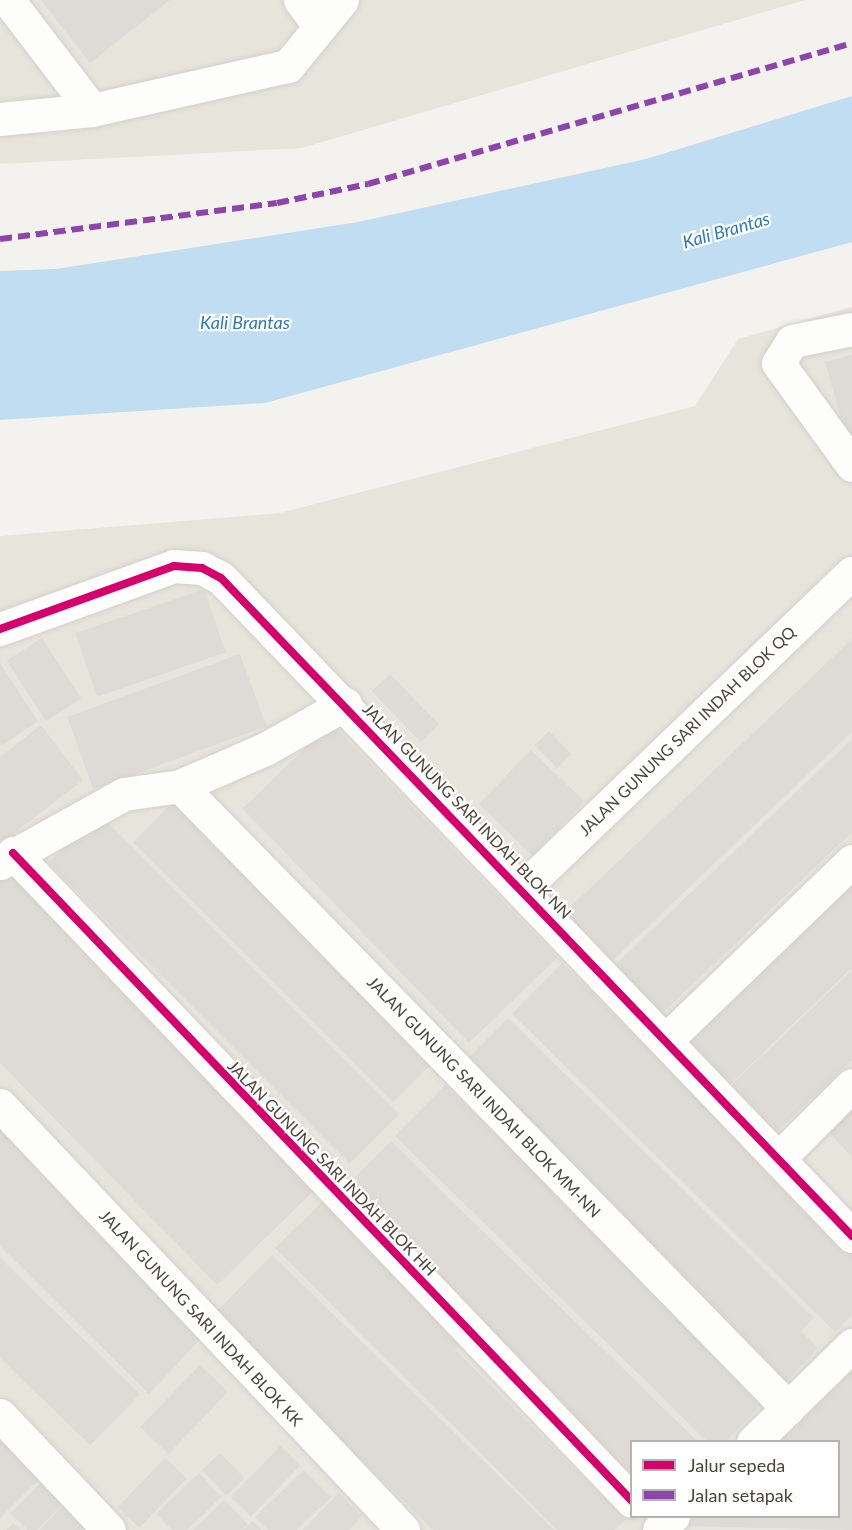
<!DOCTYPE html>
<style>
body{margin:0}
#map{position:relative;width:852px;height:1530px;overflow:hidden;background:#f4f2ee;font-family:Lato,sans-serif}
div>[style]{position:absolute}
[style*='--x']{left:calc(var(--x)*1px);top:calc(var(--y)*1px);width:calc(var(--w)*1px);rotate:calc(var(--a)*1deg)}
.residential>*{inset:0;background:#e7e4dc}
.water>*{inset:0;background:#c0ddf1}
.building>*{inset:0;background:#dedbd6;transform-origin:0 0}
.roads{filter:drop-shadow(0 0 2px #d2d0cb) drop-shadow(0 0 2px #d2d0cb)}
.street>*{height:33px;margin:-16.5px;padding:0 16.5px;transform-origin:16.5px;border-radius:16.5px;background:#fdfdfc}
.quiet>*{height:6px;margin-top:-3px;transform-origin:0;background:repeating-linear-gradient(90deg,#8e44ad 0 12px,transparent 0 18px)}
.cycleway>*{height:8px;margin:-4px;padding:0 4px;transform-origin:4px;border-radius:4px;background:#d6006c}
span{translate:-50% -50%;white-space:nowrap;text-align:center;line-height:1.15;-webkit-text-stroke:4.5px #fff;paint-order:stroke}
.street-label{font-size:16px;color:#4b4439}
.water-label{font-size:18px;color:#2e7ab2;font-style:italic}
.legend{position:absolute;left:630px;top:1440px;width:210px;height:78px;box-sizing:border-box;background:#fff;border:2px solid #b7b4b0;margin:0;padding:8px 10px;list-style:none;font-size:18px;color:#4b4439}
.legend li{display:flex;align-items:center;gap:12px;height:30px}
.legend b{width:30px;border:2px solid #b7b4b0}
</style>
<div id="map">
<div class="residential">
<i style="clip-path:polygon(0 0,805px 0,302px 148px,0 164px)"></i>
<i style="clip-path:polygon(evenodd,852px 307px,852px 1530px,0 1530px,0 536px,280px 513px,695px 406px,738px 339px,852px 307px,632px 1442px,838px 1442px,838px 1516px,632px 1516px,632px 1442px)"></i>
</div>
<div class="water">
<i style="clip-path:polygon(852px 96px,852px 242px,265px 403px,0 420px,0 271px,56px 269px,358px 222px,646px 159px)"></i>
</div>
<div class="building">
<i style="clip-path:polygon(41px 0,170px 0,90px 63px)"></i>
<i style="clip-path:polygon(852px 355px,852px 438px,847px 439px,825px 362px)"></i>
<i style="left:204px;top:589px;width:67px;height:136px;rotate:71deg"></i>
<i style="left:42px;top:638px;width:72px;height:42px;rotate:57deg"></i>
<i style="clip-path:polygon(852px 639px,852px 732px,610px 963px,563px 914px)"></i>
<i style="left:240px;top:654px;width:77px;height:184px;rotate:70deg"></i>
<i style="clip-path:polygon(0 663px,38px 721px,2px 745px,0 742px)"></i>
<i style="left:390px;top:674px;width:70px;height:25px;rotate:46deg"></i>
<i style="left:331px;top:723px;width:326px;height:123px;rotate:46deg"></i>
<i style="clip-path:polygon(41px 725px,83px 780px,0 844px,0 757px)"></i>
<i style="left:549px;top:731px;width:32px;height:20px;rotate:46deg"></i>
<i style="clip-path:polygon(852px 739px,852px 832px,659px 1016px,613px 967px)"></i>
<i style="left:531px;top:750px;width:74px;height:75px;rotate:44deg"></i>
<i style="left:176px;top:799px;width:368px;height:61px;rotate:45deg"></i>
<i style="left:98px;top:813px;width:426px;height:70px;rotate:45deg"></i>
<i style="clip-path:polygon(12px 863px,324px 1181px,217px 1285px,0 1063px,0 875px)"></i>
<i style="clip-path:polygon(852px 877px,852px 968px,723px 1091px,678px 1044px)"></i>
<i style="clip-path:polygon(562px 963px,852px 1248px,852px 1315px,835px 1332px,512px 1014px)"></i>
<i style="clip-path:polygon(852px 970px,852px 1060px,770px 1138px,725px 1091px)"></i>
<i style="clip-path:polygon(508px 1018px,814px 1318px,801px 1331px,818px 1348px,781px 1387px,457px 1069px)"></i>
<i style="clip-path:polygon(445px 1085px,766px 1400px,725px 1442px,708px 1442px,395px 1136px)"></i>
<i style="clip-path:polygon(852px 1094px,852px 1157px,822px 1125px)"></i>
<i style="clip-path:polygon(0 1126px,208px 1331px,149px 1394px,0 1246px)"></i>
<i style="clip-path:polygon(391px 1141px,461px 1210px,698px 1442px,632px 1442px,632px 1475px,341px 1191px)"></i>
<i style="clip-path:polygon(326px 1198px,467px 1338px,455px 1350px,626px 1519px,615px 1530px,557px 1530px,275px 1248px)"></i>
<i style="clip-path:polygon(272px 1255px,366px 1346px,554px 1530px,433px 1530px,394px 1492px,213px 1315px)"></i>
<i style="clip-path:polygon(0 1258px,140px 1394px,90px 1445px,0 1358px)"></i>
<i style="left:200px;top:1365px;width:39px;height:86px;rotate:44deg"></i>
<i style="clip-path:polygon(852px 1371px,852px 1530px,686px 1526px,695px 1516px,838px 1516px,838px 1442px,780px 1442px)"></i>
<i style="clip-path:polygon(0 1420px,49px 1469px,0 1518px)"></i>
<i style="left:280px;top:1446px;width:28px;height:71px;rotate:44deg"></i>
<i style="left:220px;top:1453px;width:35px;height:25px;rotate:46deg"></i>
<i style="left:165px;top:1458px;width:30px;height:68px;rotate:44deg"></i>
<i style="clip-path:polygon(304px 1470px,331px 1497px,296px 1530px,268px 1530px,255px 1517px)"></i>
<i style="clip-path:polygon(50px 1473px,72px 1494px,37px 1530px,28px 1530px,10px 1513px)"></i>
<i style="clip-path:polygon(199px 1473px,221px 1497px,187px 1530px,172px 1530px,156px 1514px)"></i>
<i style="clip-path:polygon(339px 1493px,362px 1517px,349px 1530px,302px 1530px)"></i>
<i style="clip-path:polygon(71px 1497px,93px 1518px,81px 1530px,40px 1530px)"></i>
<i style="clip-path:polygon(224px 1500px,248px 1524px,242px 1530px,193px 1530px)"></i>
<i style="clip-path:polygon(253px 1521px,262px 1530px,243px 1530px)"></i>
<i style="clip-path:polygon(13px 1523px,21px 1530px,6px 1530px)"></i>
</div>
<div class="roads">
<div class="street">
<i style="--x:8;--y:0;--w:138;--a:52.6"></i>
<i style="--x:300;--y:0;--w:31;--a:53"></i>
<i style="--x:0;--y:119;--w:92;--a:-5.6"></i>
<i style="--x:92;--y:110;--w:201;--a:-12.7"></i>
<i style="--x:288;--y:66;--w:85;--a:-50.7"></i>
<i style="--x:852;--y:329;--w:61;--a:168.7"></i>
<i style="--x:792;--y:341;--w:26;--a:122"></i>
<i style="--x:778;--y:363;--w:126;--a:54"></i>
<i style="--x:0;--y:629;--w:185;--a:-19.9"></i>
<i style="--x:174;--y:566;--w:28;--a:4"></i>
<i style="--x:202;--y:568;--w:21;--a:28"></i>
<i style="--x:221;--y:578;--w:912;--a:46.2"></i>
<i style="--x:180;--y:786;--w:870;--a:45.65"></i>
<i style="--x:13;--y:853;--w:896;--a:46.31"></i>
<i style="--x:0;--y:863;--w:142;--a:-29.1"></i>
<i style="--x:124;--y:794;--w:57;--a:-8.1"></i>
<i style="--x:180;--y:786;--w:93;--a:-23.5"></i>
<i style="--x:265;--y:749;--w:92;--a:-29.4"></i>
<i style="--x:522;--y:889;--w:457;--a:-43.8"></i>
<i style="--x:666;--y:1040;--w:258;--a:-43.9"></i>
<i style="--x:0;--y:1105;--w:586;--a:46.52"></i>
<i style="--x:779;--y:1158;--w:103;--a:-45"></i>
<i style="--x:0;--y:1415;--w:158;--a:46.5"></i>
<i style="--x:753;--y:1442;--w:139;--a:-44.4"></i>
<i style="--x:659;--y:1530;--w:20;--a:-45"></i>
</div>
</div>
<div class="quiet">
<i style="--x:0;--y:239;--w:279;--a:-7.4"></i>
<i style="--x:277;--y:203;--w:93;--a:-11.8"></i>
<i style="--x:368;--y:184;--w:504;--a:-16.24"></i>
</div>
<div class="cycleway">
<i style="--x:0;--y:629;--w:185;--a:-19.9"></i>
<i style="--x:174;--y:566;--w:28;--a:4"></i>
<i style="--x:202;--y:568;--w:21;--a:28"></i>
<i style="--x:221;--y:578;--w:912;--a:46.2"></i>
<i style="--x:13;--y:853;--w:896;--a:46.31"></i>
</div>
<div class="street-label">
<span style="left:687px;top:731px;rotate:-44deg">JALAN GUNUNG SARI INDAH BLOK QQ</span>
<span style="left:467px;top:811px;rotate:46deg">JALAN GUNUNG SARI INDAH BLOK NN</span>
<span style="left:484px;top:1097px;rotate:46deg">JALAN GUNUNG SARI INDAH BLOK MM-NN</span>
<span style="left:332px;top:1168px;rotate:46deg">JALAN GUNUNG SARI INDAH BLOK HH</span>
<span style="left:201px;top:1318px;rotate:47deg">JALAN GUNUNG SARI INDAH BLOK KK</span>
</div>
<div class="water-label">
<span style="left:726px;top:230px;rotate:-16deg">Kali Brantas</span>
<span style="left:245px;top:322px">Kali Brantas</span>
</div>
<ul class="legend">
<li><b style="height:8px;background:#d6006c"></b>Jalur sepeda</li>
<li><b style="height:8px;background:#8e44ad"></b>Jalan setapak</li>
</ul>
</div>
